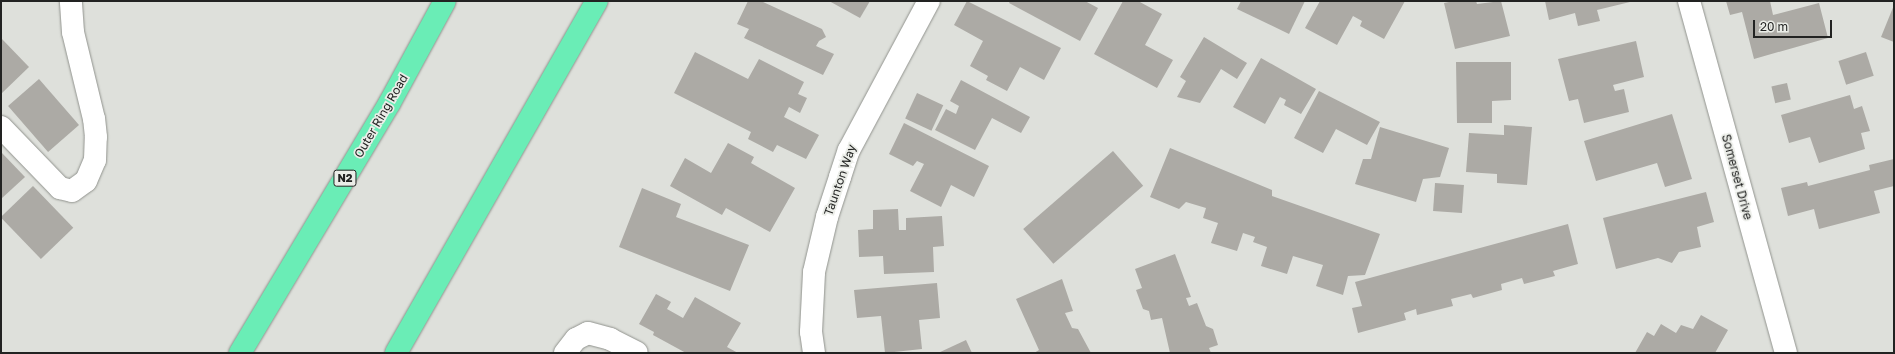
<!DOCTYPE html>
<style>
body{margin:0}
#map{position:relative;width:1895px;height:354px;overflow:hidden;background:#dee0db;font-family:"Golos Text",sans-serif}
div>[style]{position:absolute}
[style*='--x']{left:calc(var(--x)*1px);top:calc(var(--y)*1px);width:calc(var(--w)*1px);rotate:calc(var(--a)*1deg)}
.building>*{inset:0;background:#acaaa5;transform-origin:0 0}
.roads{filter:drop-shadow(0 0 1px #91938e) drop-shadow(0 0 1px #91938e)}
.minor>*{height:22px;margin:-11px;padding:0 11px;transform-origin:11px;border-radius:11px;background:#fff}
.motorway>*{height:22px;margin:-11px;padding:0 11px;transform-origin:11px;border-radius:11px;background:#6aedb6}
span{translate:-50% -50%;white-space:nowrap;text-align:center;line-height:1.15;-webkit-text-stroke:3.5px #ebede8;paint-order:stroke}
.shield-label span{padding:1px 3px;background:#ebede8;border:1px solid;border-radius:3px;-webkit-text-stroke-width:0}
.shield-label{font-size:11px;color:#222322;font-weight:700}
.street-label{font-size:12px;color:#222322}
.frame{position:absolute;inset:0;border:2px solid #222322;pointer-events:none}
.scale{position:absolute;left:1753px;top:20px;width:79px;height:18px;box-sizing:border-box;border:2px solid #222322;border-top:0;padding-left:5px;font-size:12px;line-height:14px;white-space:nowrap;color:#222322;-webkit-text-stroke:3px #ebede8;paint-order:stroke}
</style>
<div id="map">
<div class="building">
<i style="clip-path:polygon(748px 1px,761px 1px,822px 29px,826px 37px,819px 41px,816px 46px,834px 54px,823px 75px,744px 38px,749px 29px,737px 24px)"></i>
<i style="clip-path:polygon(829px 1px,870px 1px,860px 18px)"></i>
<i style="clip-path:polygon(967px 1px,1061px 48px,1044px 80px,1020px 67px,1007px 91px,986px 80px,988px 76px,970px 66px,983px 41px,954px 25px)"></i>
<i style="clip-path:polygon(1010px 1px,1085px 1px,1098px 8px,1080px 41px,1009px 3px)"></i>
<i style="clip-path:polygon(1123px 1px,1138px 1px,1162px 14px,1145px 45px,1173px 60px,1157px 88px,1094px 54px)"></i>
<i style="clip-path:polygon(1241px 1px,1305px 1px,1289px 34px,1237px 9px)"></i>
<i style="clip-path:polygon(1320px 1px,1405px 1px,1384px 39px,1360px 26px,1362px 21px,1353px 16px,1337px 45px,1305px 28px)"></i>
<i style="clip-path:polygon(1454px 1px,1476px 1px,1477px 4px,1501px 1px,1510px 36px,1455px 49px,1444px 3px)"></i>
<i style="clip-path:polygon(1545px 1px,1630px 1px,1630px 2px,1597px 10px,1600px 21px,1578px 26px,1575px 13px,1549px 20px)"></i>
<i style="clip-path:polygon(1726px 1px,1770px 1px,1773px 15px,1819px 3px,1828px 38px,1754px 59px,1742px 12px,1730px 15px)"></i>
<i style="clip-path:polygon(1894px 5px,1894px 42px,1881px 37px)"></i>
<i style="clip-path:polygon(1204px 37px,1247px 63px,1237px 79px,1221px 69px,1200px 103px,1177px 97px,1186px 81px,1180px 77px)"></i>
<i style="clip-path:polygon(1px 38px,29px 67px,1px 94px)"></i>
<i style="clip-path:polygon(1636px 41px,1644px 77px,1613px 85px,1615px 91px,1624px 89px,1629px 112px,1584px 123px,1578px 99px,1569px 101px,1558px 59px)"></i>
<i style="clip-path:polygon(695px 52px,748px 79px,759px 59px,804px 82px,798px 94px,807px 98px,800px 113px,789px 107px,784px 117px,819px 135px,806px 159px,777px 145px,773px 152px,748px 139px,751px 132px,674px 93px)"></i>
<i style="left:1866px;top:52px;width:25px;height:29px;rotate:72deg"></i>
<i style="clip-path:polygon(1261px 58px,1316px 89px,1301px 114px,1284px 105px,1286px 100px,1280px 97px,1265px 124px,1233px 107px)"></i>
<i style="clip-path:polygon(1456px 62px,1511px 62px,1511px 100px,1492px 101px,1492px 123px,1457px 123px)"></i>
<i style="left:39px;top:79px;width:61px;height:41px;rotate:49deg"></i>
<i style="clip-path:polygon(961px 80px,1030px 117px,1021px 133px,992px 118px,975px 150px,935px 130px,946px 109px,956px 114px,959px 106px,950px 101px)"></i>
<i style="left:1787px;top:83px;width:17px;height:16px;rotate:77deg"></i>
<i style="clip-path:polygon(1319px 91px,1380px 122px,1367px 145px,1336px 129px,1323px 153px,1294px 138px)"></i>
<i style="left:917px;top:93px;width:29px;height:28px;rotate:25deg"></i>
<i style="clip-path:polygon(1850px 95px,1854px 109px,1862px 106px,1870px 131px,1861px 133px,1865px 149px,1819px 163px,1810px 137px,1789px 143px,1781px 115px)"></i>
<i style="clip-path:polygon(1672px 114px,1692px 179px,1665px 187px,1657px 163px,1596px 181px,1584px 141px)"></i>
<i style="clip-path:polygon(904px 123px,989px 166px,974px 197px,951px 185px,941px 207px,910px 191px,924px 164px,917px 161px,913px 166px,889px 154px)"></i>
<i style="clip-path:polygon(1504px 125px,1532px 127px,1527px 185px,1497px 183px,1497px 174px,1466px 172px,1469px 133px,1504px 135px)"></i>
<i style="clip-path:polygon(1380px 127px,1449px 148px,1440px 177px,1423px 179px,1416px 202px,1355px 184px,1363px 159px,1371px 159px)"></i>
<i style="clip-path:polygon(728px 143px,754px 157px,751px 163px,795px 188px,770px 232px,726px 208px,722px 215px,670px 186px,685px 158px,711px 173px)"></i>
<i style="clip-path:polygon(1170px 148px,1272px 190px,1272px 196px,1380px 234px,1365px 275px,1348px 276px,1343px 295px,1316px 286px,1323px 265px,1293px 256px,1287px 274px,1261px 266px,1267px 247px,1253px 242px,1255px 237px,1243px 233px,1237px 251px,1211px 243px,1218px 223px,1203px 218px,1206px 208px,1186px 202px,1179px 209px,1150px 197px)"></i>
<i style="left:1113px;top:151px;width:46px;height:119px;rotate:49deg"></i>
<i style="clip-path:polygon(1px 152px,25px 177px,1px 199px)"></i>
<i style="clip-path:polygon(1894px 159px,1894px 186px,1874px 191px,1880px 213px,1819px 229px,1814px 209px,1788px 216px,1781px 188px,1807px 182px,1808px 186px,1870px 170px,1869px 165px)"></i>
<i style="left:1435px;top:183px;width:29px;height:28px;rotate:4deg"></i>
<i style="left:33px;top:186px;width:58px;height:45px;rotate:46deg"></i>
<i style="clip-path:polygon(642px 188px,681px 204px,676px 217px,749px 245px,730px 291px,619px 247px)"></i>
<i style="clip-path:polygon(1706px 192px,1714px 222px,1697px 227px,1701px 247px,1679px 252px,1672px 263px,1658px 258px,1616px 269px,1603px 218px)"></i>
<i style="clip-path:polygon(898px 209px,899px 230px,906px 230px,906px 218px,942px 216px,944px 246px,933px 247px,934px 272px,884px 274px,883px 256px,859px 257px,858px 230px,873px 229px,873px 210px)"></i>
<i style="clip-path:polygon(1568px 224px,1578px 264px,1553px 271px,1555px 276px,1524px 284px,1522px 278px,1501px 284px,1502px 290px,1473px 298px,1471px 294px,1451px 299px,1453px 306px,1417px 315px,1416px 309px,1404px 313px,1406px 320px,1358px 333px,1352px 308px,1362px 306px,1355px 282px)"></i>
<i style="clip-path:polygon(1175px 254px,1191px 297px,1186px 298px,1189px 306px,1197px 303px,1206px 326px,1213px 329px,1218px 345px,1209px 348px,1211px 353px,1170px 353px,1162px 318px,1151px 320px,1149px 311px,1143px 309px,1136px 290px,1142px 288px,1135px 269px)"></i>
<i style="clip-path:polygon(1062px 279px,1073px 311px,1065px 313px,1072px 328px,1078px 329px,1091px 353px,1034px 353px,1039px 350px,1016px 299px)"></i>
<i style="clip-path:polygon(937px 283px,940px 318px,919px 320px,922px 349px,885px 353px,881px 316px,857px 318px,854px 290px)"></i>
<i style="clip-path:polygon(656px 294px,671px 302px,667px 309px,683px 318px,695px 297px,741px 323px,727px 347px,738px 353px,686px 353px,653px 335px,654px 332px,639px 324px)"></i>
<i style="clip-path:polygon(1701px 315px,1728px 330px,1715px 353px,1635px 353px,1647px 332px,1654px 336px,1661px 324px,1676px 333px,1681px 325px,1693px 329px)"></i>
<i style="clip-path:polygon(966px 340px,972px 353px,938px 353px)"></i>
</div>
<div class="roads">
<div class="minor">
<i style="--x:1689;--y:1;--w:365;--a:74.6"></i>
<i style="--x:1;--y:127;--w:85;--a:46"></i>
<i style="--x:60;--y:188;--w:12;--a:14"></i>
<i style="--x:72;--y:191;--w:17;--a:-36"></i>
<i style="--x:86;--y:181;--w:23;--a:-67"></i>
<i style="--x:95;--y:160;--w:23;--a:-88"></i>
<i style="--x:96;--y:137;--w:18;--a:-96"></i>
<i style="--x:94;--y:119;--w:89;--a:-103.6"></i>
<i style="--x:73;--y:32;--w:31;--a:-94"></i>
<i style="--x:565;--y:353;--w:18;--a:-52"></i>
<i style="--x:576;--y:339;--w:13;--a:-27"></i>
<i style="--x:588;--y:333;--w:23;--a:15"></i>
<i style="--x:610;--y:339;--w:30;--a:27"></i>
<i style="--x:814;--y:353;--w:21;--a:-98"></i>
<i style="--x:811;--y:332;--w:60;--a:-87.1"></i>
<i style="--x:814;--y:272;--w:57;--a:-76.7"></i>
<i style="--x:827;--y:217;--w:42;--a:-72"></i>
<i style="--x:840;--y:177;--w:28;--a:-72"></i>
<i style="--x:849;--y:150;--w:169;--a:-61.8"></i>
</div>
<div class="motorway">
<i style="--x:240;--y:353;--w:290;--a:-59.1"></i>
<i style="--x:389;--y:104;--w:117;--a:-61.5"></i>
<i style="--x:396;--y:353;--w:405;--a:-60.3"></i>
</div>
</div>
<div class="shield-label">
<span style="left:345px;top:178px">N2</span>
</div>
<div class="street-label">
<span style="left:381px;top:116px;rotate:-60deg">Outer Ring Road</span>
<span style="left:1737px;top:177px;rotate:75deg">Somerset Drive</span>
<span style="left:840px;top:180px;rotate:-71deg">Taunton Way</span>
</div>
<div class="frame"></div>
<div class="scale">20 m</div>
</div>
